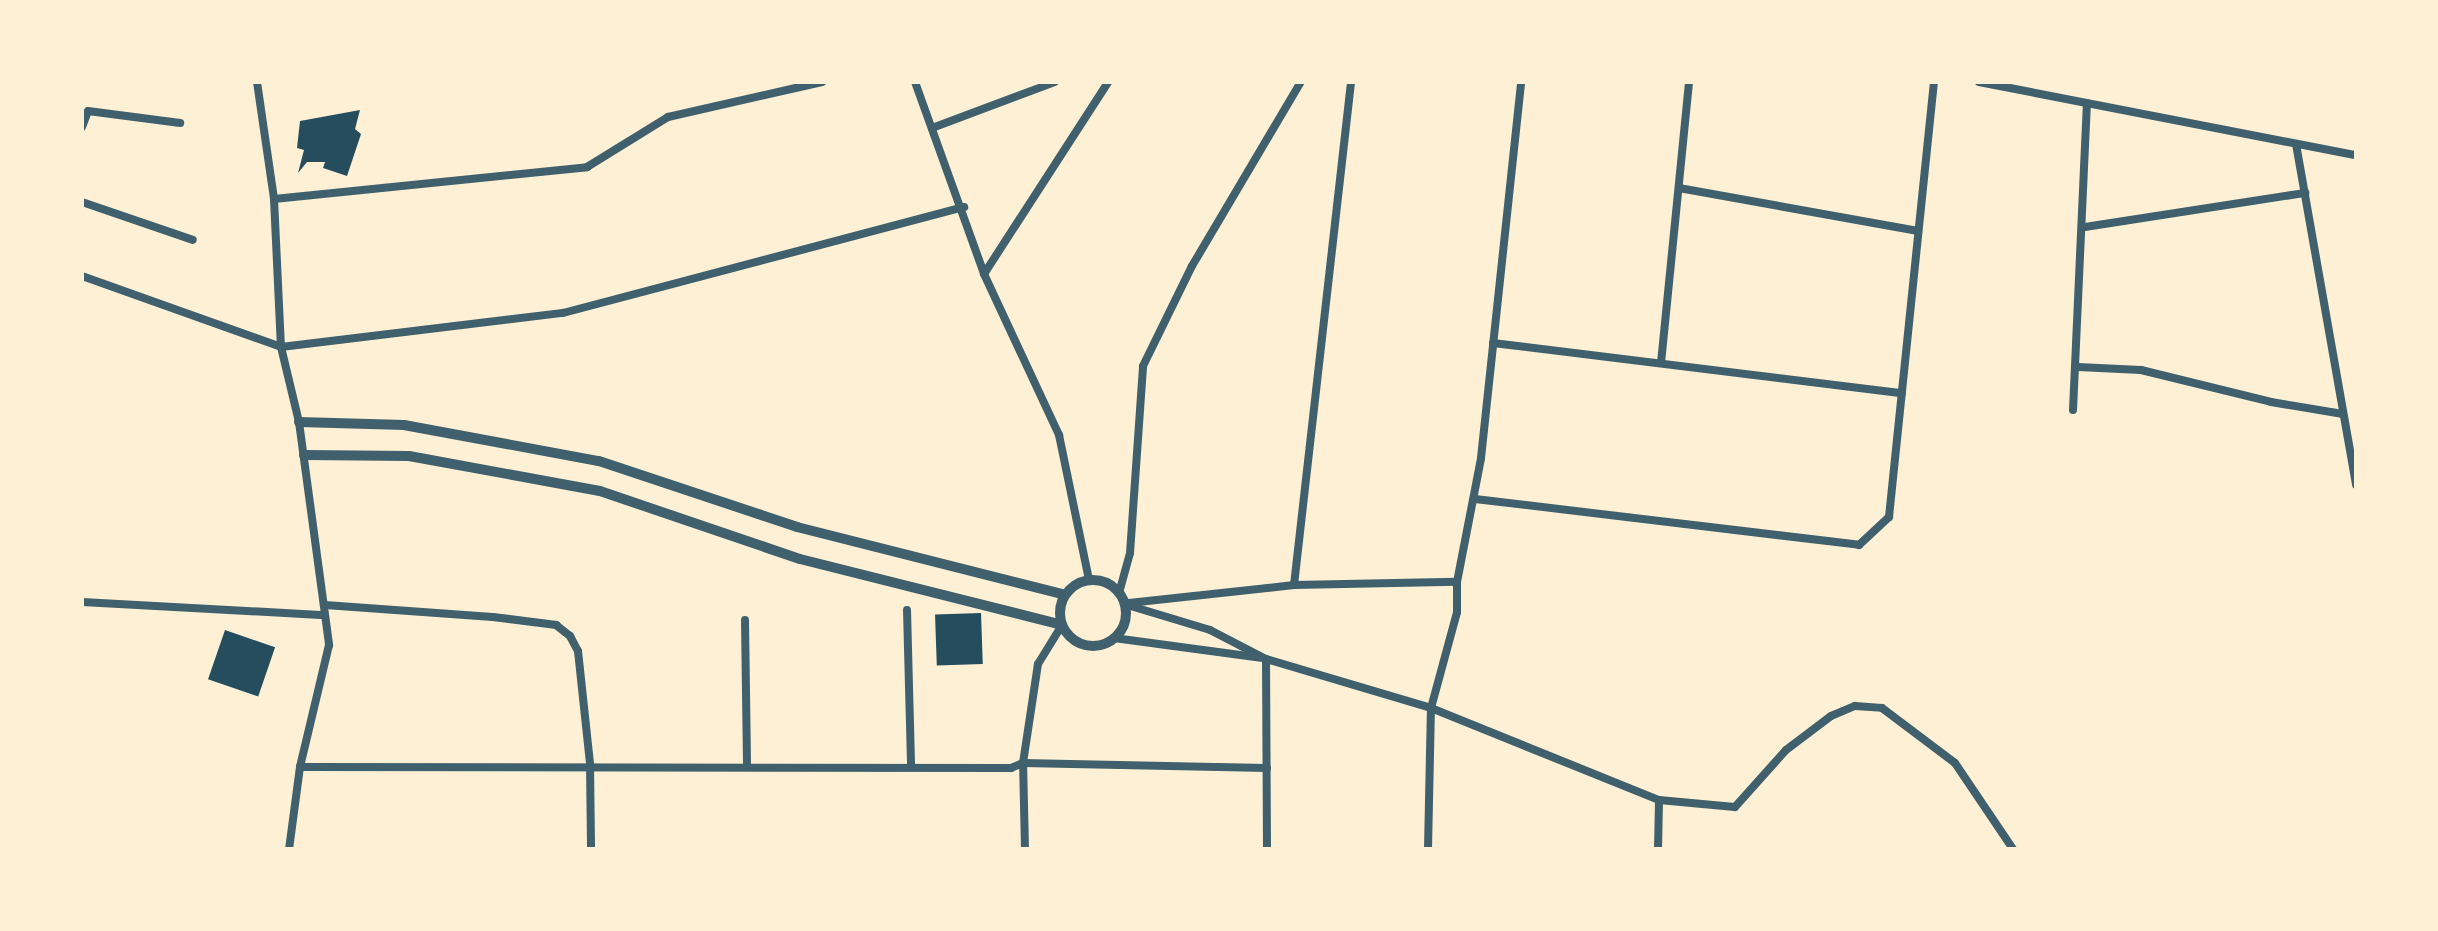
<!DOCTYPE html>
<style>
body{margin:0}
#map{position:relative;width:2438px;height:931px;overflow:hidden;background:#fdf0d5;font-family:"Fira Sans",sans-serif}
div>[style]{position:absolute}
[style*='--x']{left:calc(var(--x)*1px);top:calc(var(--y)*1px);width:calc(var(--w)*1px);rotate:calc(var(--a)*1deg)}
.building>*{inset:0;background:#264d5e;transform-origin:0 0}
.minor>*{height:8px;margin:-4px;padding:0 4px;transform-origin:4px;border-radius:4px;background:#3f606c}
.tertiary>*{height:10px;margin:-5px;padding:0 5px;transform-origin:5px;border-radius:5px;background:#3f606c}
.tertiary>.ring{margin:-5px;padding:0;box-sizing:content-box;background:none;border:10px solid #3f606c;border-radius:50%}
span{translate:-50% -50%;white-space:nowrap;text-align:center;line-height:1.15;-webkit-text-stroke:7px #fdf0d5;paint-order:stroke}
.frame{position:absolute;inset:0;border:84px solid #fdf0d5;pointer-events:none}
</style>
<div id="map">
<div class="building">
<i style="clip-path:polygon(360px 110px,355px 129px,361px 134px,347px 176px,323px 168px,325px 162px,307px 162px,298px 173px,304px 150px,297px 148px,300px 121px)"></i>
<i style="left:981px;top:613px;width:51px;height:46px;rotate:88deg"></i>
<i style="left:225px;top:630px;width:53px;height:52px;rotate:19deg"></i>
</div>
<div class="minor">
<i style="--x:257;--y:82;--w:118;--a:81.7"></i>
<i style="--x:274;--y:199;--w:148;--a:87.3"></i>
<i style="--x:281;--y:347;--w:77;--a:76.5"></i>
<i style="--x:299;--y:422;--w:225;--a:82.3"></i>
<i style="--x:329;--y:645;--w:125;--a:103.4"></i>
<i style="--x:300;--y:767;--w:83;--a:97.6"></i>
<i style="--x:915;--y:82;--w:204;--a:70.2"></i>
<i style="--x:984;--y:274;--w:178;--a:65"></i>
<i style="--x:1059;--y:435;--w:148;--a:78.3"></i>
<i style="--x:1979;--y:82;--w:384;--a:11"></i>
<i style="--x:82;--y:127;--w:17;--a:-69"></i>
<i style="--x:88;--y:111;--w:93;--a:7.4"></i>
<i style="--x:932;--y:128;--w:131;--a:-20.5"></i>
<i style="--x:2296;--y:144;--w:346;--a:80"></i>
<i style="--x:1679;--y:188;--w:243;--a:10.2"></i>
<i style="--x:274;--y:199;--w:315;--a:-5.8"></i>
<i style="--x:587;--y:167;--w:95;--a:-31.7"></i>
<i style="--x:668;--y:117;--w:158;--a:-12.8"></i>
<i style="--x:82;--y:202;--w:117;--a:18.9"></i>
<i style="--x:2085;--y:227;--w:223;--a:-8.8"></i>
<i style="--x:984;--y:274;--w:229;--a:-57.1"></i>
<i style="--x:82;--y:276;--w:211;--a:19.6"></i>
<i style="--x:281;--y:347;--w:284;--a:-6.9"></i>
<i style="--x:563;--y:313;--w:415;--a:-14.8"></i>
<i style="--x:1493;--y:343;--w:412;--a:7"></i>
<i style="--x:1661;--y:363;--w:282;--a:-84.3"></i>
<i style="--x:2078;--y:367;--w:63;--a:2.7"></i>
<i style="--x:2141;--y:370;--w:134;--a:13.8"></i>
<i style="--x:2271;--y:402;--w:73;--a:9.5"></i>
<i style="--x:2073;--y:410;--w:307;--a:-87.4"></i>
<i style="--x:1475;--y:499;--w:387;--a:6.8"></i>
<i style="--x:1859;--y:545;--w:41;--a:-43"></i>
<i style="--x:1889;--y:517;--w:437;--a:-84.1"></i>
<i style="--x:1294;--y:585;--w:506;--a:-83.53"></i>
<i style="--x:1119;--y:593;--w:41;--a:-74.6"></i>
<i style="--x:1130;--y:553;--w:187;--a:-86"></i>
<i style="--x:1143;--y:366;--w:111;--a:-63.9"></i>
<i style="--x:1192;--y:266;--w:214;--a:-59.4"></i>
<i style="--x:82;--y:602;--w:243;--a:3.1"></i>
<i style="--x:1129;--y:603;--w:166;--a:-6.2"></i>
<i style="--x:1294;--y:585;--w:163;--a:-1.1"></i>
<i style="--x:1124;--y:604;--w:90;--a:16.8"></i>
<i style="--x:1210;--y:630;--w:63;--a:27.4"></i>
<i style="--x:1266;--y:659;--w:172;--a:16.5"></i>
<i style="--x:1431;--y:708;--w:246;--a:22"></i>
<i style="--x:1659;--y:800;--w:76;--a:5.3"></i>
<i style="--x:1735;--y:807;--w:76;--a:-48.2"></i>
<i style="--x:1786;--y:750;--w:56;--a:-37.1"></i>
<i style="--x:1831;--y:716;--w:26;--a:-23"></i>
<i style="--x:1855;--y:706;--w:27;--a:4"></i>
<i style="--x:1882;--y:708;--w:91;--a:37"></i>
<i style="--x:1955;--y:763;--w:104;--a:56"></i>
<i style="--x:325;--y:605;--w:168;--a:4.1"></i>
<i style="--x:493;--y:617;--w:64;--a:7.2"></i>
<i style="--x:556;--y:625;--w:18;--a:38"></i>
<i style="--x:570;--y:636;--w:17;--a:62"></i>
<i style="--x:578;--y:651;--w:114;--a:83.9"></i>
<i style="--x:590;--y:764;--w:85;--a:89.3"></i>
<i style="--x:907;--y:610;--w:156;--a:88.5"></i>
<i style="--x:745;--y:620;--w:144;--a:89.2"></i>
<i style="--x:1114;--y:638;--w:148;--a:7.7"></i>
<i style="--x:1266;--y:659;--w:190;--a:89.7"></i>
<i style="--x:300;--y:767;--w:711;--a:0.08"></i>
<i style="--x:1011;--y:768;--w:13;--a:-23"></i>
<i style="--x:1023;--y:763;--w:244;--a:1.2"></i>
<i style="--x:1025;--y:849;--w:86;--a:-91.3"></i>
<i style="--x:1023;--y:763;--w:100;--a:-81.4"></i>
<i style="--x:1038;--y:664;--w:46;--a:-58.4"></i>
<i style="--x:1428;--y:849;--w:141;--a:-88.8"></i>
<i style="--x:1431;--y:708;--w:99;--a:-74.8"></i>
<i style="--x:1457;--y:612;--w:30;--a:-90"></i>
<i style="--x:1457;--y:582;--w:126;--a:-79"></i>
<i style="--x:1481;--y:458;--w:378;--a:-83.9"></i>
<i style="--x:1658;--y:849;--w:49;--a:-88.8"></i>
</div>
<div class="tertiary">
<i style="--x:299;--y:422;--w:105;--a:1.6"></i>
<i style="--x:404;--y:425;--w:198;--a:10.5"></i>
<i style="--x:599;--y:461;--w:209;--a:18.4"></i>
<i style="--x:797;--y:527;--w:276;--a:14.2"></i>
<i style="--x:304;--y:455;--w:105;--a:0.5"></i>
<i style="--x:409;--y:456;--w:194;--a:10.4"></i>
<i style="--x:600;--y:491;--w:211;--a:18.8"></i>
<i style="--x:800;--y:559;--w:270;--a:14.1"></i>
<i class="ring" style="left:1060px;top:580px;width:56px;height:56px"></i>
</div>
<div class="frame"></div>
</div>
